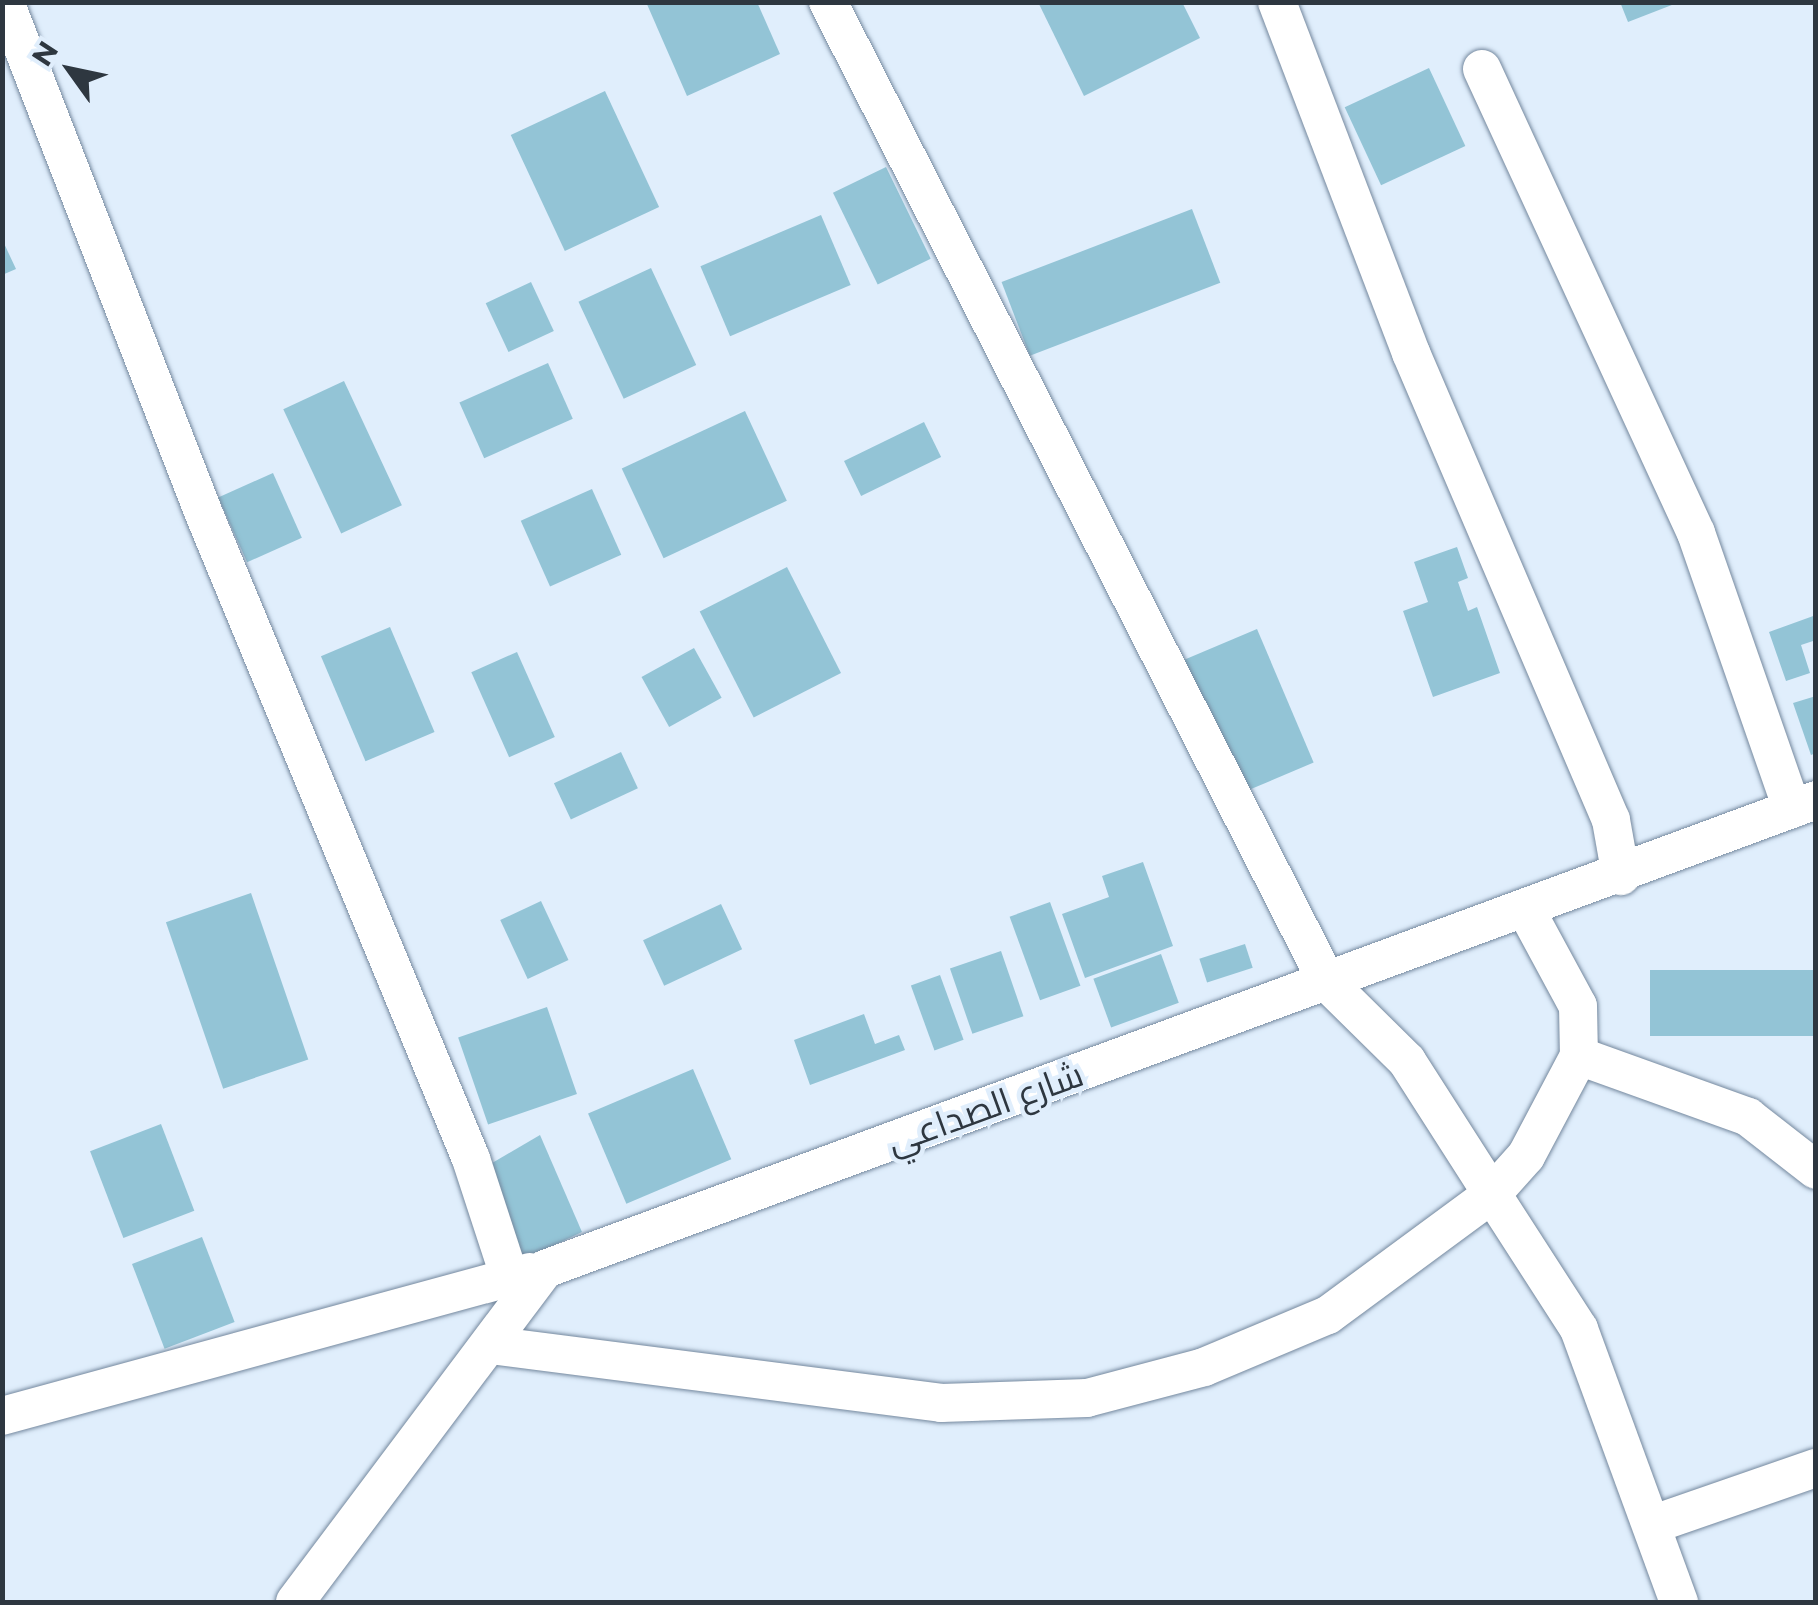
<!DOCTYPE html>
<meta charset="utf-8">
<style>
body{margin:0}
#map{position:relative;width:1818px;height:1605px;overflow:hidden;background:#e0eefc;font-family:Montserrat,Cairo,sans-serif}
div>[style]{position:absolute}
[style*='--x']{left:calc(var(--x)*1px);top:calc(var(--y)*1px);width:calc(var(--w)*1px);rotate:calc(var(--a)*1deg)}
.building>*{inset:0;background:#93c4d6;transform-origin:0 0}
.roads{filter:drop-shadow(0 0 2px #74889e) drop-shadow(0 0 2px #74889e)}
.minor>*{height:38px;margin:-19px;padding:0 19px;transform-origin:19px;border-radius:19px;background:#fff}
span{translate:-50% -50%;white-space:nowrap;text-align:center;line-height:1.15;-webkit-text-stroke:9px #e0eefc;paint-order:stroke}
.street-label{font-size:35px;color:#2e3740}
.frame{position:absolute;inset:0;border:5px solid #2e3740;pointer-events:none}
.north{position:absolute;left:20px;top:20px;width:100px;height:100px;-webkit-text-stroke:8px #e0eefc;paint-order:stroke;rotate:303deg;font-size:28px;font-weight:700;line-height:40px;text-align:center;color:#2e3740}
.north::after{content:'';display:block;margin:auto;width:35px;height:45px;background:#2e3740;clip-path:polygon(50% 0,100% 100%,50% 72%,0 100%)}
</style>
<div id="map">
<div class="building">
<i style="clip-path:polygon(646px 2px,757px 2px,780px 54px,687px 96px)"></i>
<i style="clip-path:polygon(1038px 2px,1182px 2px,1200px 38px,1084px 96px)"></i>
<i style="clip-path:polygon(1620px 2px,1677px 2px,1677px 3px,1628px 22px)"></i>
<i style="left:1429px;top:68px;width:86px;height:93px;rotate:65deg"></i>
<i style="left:605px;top:91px;width:128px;height:104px;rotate:65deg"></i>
<i style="left:886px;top:167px;width:102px;height:59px;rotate:64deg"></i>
<i style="left:1192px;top:209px;width:79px;height:204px;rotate:69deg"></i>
<i style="left:821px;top:215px;width:76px;height:131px;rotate:67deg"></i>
<i style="clip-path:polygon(2px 239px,16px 269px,2px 275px)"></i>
<i style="left:651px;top:268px;width:107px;height:80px;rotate:65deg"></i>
<i style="left:531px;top:282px;width:54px;height:50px;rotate:65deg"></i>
<i style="left:548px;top:363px;width:61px;height:97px;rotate:66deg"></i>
<i style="left:344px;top:381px;width:137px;height:67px;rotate:65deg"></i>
<i style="left:745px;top:411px;width:99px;height:136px;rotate:65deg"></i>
<i style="left:924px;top:422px;width:39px;height:89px;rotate:64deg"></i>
<i style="left:273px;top:473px;width:71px;height:60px;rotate:66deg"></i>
<i style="left:592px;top:489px;width:72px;height:78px;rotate:66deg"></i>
<i style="clip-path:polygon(1457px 547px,1468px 578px,1458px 582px,1468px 611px,1477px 607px,1500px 673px,1433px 697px,1403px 611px,1428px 602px,1414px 562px)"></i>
<i style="left:787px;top:567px;width:119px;height:98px;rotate:63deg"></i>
<i style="clip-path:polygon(1816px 615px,1816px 640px,1801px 645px,1810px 673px,1786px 681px,1769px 632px)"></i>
<i style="left:390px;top:627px;width:114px;height:75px;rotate:67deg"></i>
<i style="left:1257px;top:629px;width:145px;height:79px;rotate:67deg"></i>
<i style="left:694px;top:648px;width:57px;height:60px;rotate:61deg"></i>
<i style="left:517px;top:652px;width:93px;height:50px;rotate:66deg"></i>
<i style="clip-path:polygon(1816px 696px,1816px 753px,1811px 755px,1793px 703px)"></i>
<i style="left:621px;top:752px;width:40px;height:74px;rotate:65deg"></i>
<i style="clip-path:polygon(1143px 862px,1173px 946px,1085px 978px,1062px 914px,1109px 897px,1102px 876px)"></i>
<i style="left:251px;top:893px;width:176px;height:90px;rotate:71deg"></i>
<i style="left:541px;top:901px;width:65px;height:45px;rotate:65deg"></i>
<i style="left:1050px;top:902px;width:89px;height:43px;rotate:70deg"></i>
<i style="left:721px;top:904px;width:50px;height:86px;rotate:65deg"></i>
<i style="left:1245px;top:944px;width:25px;height:48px;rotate:72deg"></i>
<i style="left:1001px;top:951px;width:69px;height:54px;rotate:71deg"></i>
<i style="left:1161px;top:954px;width:52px;height:72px;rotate:70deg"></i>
<i style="left:1816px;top:970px;width:66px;height:166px;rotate:90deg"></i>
<i style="left:940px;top:975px;width:69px;height:31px;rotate:70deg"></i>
<i style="left:547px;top:1007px;width:92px;height:94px;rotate:71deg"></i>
<i style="clip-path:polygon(864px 1014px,875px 1044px,899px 1035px,905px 1050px,810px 1085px,794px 1040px)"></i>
<i style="left:693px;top:1069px;width:98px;height:114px;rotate:67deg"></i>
<i style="left:161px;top:1124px;width:93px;height:76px;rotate:69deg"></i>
<i style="clip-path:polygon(540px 1135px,582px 1232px,523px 1260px,487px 1166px)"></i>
<i style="left:202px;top:1237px;width:91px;height:75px;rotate:69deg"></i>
</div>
<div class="roads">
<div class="minor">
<i style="--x:5;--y:2;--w:549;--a:68.76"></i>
<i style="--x:204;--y:514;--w:698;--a:67.51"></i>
<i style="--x:471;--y:1159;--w:122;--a:71.9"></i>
<i style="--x:1277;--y:2;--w:376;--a:69.1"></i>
<i style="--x:1411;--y:353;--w:508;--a:66.82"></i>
<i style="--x:1611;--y:820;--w:57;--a:79.9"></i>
<i style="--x:1482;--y:69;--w:511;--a:65.24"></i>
<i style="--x:1696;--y:533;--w:292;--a:70.8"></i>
<i style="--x:1526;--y:910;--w:109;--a:61.6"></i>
<i style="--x:1578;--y:1006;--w:50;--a:88.9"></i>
<i style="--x:1579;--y:1056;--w:113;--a:117.9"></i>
<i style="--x:1526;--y:1156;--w:51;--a:131.8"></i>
<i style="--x:1492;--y:1194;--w:161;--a:57.2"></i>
<i style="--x:1579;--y:1329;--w:291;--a:69.9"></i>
<i style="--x:1579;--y:1056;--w:180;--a:19.8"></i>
<i style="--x:1748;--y:1117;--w:86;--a:37.9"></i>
<i style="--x:490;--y:1345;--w:455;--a:7.3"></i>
<i style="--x:941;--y:1403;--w:146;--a:-2"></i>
<i style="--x:1087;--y:1398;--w:121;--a:-14.8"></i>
<i style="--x:1204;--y:1367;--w:134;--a:-22.8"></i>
<i style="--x:1328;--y:1315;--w:204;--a:-36.4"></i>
<i style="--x:1492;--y:1194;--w:158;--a:-122.6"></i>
<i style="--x:1407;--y:1061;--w:112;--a:-135.4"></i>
<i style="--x:1327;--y:982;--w:1100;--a:-116.98"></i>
<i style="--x:2;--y:1416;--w:547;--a:-15.26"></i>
<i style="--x:1654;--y:1524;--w:171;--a:-19.1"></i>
<i style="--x:295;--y:1602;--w:416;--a:-53.1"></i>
<i style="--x:545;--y:1269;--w:1355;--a:-20.25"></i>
</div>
</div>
<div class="street-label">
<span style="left:985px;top:1108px;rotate:-20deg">شارع الصداعي</span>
</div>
<div class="frame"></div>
<div class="north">N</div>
</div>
